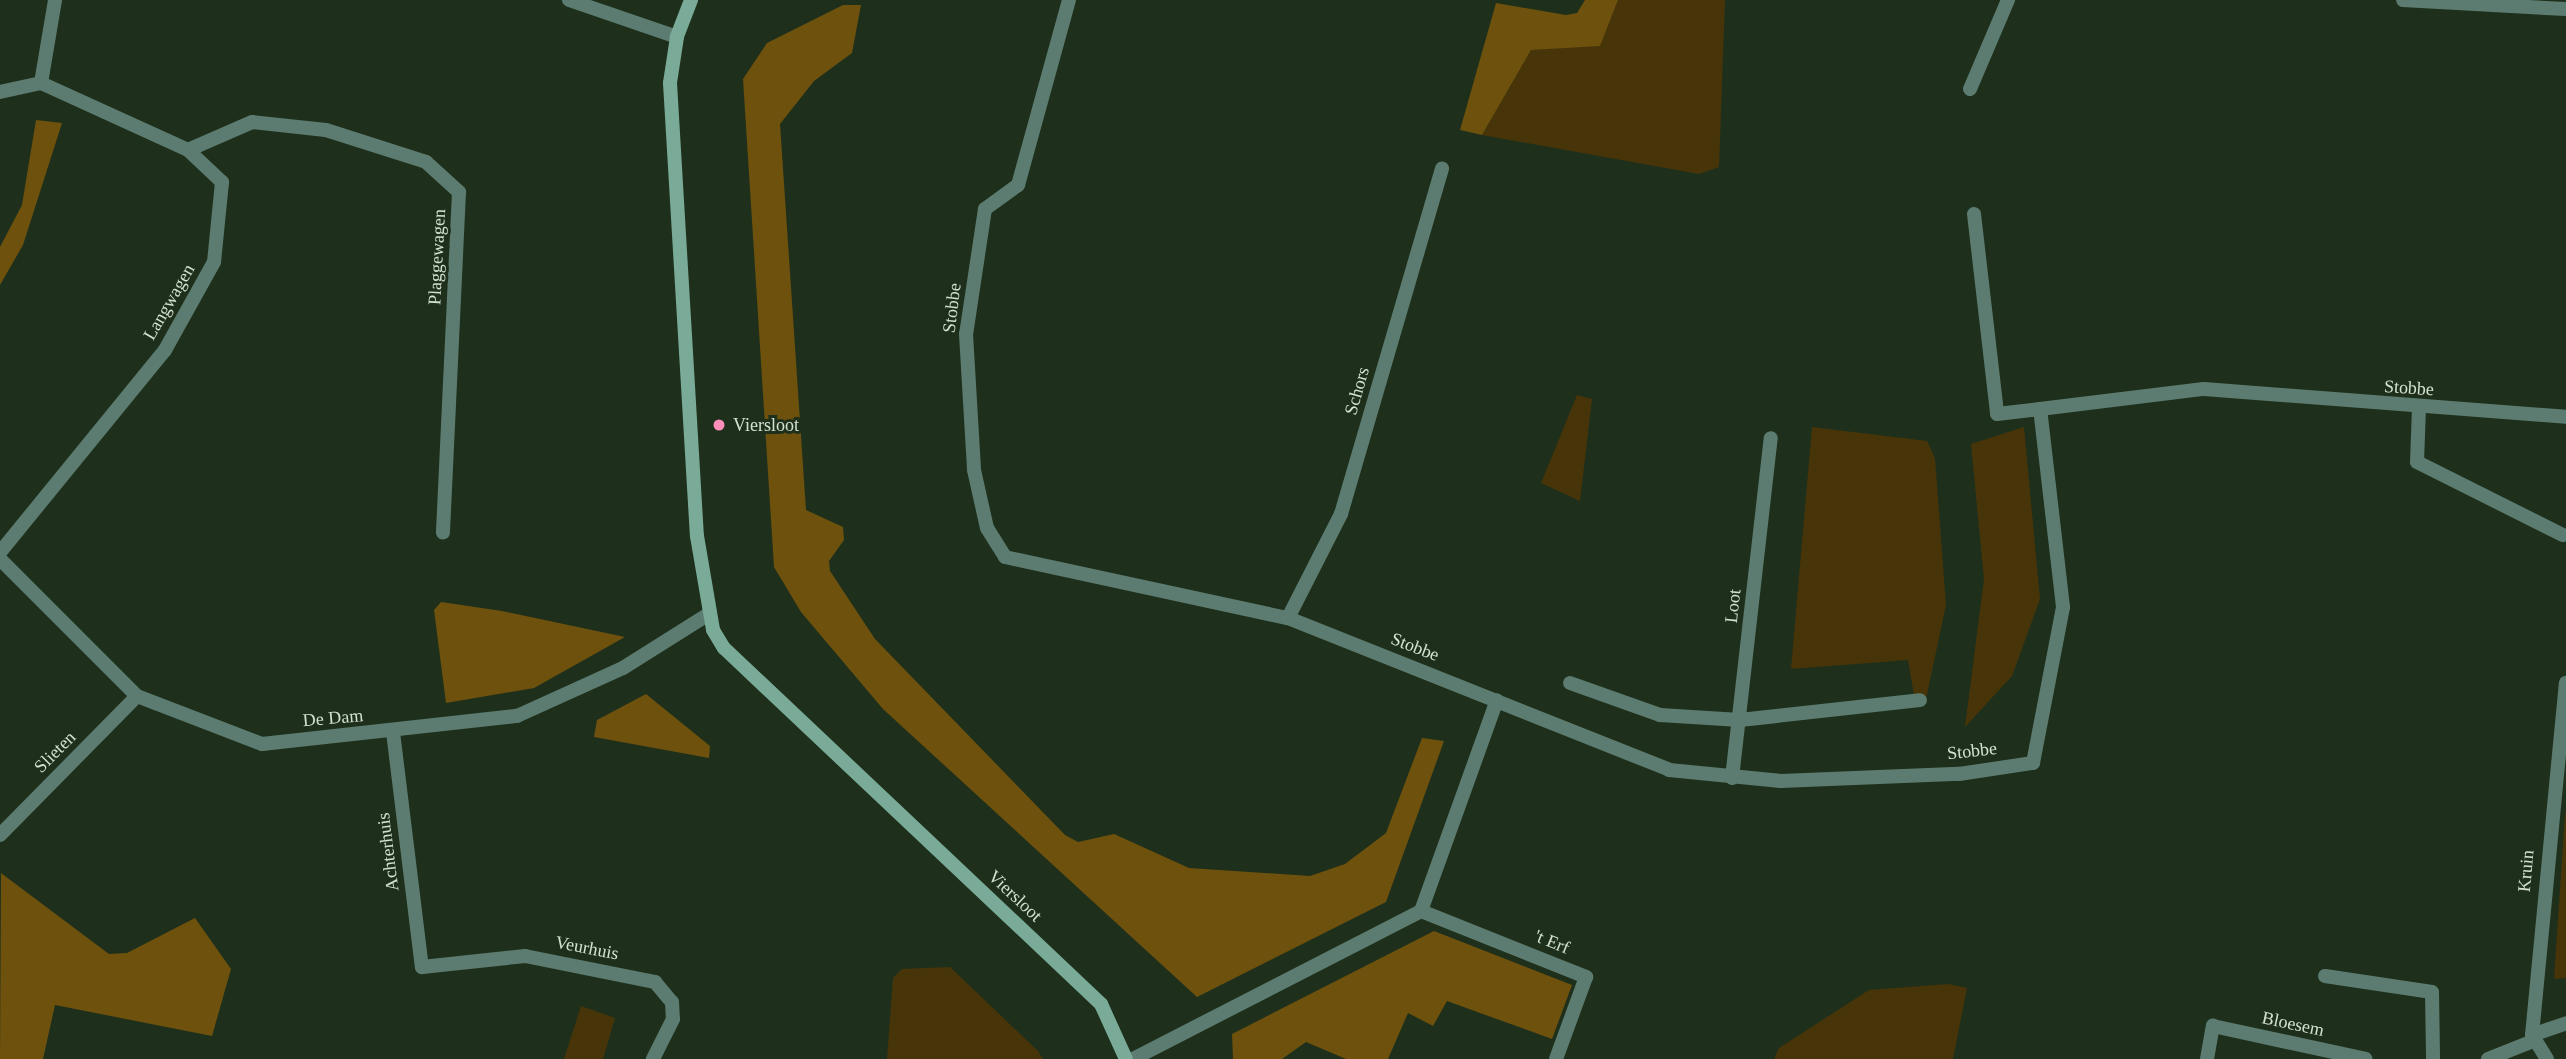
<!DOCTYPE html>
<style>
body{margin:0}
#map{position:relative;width:2566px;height:1059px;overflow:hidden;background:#1e301b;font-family:Georgia,serif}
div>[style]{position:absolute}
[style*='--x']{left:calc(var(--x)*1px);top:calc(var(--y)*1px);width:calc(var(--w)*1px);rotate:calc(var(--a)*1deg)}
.green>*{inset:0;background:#483409}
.forest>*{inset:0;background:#6e510d}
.lane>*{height:14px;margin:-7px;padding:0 7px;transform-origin:7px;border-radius:7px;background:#5d7c71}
.street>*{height:14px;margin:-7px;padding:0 7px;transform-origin:7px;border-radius:7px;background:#5d7c71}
.secondary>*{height:14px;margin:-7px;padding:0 7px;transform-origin:7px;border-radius:7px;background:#79ab98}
.dots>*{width:19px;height:19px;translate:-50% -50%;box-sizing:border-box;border:4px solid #1e301b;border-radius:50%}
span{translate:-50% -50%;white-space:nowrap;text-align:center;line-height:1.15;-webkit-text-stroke:6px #1e301b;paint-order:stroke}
.street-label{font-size:18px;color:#d4e0d2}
.poi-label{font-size:18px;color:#d4e0d2}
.left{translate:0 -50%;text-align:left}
</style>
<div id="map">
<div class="green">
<i style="clip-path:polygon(1618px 0,1725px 0,1719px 167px,1699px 174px,1482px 135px,1531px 50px,1600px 45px)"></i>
<i style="clip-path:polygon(1577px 395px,1592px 399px,1580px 501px,1541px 483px)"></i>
<i style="clip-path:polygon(1812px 427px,1927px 441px,1935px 458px,1946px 605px,1926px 699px,1914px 695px,1908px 660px,1791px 669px)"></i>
<i style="clip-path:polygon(2024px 427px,2040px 599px,2012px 676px,1965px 727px,1984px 579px,1971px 444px)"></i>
<i style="clip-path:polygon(2566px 811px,2566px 978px,2554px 979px,2565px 814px)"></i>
<i style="clip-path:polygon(950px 967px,1038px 1051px,1043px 1059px,887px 1059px,893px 978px,902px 969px)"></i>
<i style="clip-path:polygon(1948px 984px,1967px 988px,1953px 1059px,1774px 1059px,1779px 1048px,1869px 990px)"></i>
<i style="clip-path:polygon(581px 1006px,615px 1018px,603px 1059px,564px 1059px)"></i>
</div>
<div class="forest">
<i style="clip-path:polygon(1585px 0,1618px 0,1600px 46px,1531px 50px,1482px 135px,1460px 130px,1496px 3px,1566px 15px,1577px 13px)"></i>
<i style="clip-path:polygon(843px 5px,861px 5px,852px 53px,814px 81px,780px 124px,806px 510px,843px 527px,844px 540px,829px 561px,830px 571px,875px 639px,1065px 835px,1078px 842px,1114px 834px,1189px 868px,1310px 876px,1345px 864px,1386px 833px,1422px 738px,1444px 741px,1386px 902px,1197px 997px,883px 709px,801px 612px,774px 567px,743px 79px,767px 43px)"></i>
<i style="clip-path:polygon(36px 120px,62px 123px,23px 245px,0 285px,0 247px,22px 205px)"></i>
<i style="clip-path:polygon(441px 602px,502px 611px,625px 637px,534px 688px,446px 703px,434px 610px)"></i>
<i style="clip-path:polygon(646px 694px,710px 746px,709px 758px,594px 737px,597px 720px)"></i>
<i style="clip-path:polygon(1px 873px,109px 954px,127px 953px,195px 918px,231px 969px,212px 1036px,55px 1005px,43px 1059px,0 1059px)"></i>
<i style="clip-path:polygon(1434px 931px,1572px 985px,1552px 1039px,1447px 1001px,1433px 1026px,1408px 1013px,1388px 1059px,1346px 1059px,1306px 1042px,1282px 1059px,1233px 1059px,1232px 1034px)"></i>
</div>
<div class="lane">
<i style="--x:2419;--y:408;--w:54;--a:92.1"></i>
<i style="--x:2417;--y:462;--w:163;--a:26.6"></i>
<i style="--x:1570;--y:683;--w:96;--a:19.6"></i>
<i style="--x:1660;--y:715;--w:80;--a:3.6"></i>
<i style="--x:1740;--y:720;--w:181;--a:-6.3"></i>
<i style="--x:2325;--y:976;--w:108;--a:8.5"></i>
<i style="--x:2432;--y:992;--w:67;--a:89.1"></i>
<i style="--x:2207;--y:1059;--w:34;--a:-80"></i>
</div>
<div class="street">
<i style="--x:569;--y:0;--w:114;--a:18.9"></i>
<i style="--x:1069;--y:0;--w:192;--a:105.4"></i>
<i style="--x:1018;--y:185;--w:41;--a:144"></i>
<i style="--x:985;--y:209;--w:126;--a:98.6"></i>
<i style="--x:966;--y:334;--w:136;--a:86.6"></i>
<i style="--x:974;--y:470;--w:59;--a:77.4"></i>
<i style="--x:987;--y:528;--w:34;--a:58"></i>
<i style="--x:1005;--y:557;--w:289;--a:12.2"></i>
<i style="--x:1288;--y:618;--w:410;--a:21.7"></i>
<i style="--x:1669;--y:770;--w:113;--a:5.6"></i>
<i style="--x:1781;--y:781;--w:178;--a:-2.3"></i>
<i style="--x:1959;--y:774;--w:75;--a:-8.5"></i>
<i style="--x:2033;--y:763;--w:159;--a:-79.1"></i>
<i style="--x:2063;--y:607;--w:199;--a:-96.6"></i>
<i style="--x:2040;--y:409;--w:165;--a:-7"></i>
<i style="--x:2204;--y:389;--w:363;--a:4.4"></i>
<i style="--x:2403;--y:0;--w:163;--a:3.2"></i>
<i style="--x:41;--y:83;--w:84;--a:-80.4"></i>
<i style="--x:1970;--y:89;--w:97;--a:-66.9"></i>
<i style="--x:0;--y:92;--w:42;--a:-12.4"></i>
<i style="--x:41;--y:83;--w:162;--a:24.5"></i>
<i style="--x:188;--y:150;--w:47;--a:43.3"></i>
<i style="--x:222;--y:182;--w:80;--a:95.7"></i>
<i style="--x:214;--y:262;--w:101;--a:119.1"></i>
<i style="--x:165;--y:350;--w:261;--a:129.2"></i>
<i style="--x:188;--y:150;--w:70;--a:-23.6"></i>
<i style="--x:252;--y:122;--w:74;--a:6.2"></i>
<i style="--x:326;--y:130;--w:105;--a:17.7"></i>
<i style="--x:426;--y:162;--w:45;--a:42.3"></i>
<i style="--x:459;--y:192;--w:341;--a:92.7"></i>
<i style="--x:1974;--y:214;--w:201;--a:83.4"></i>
<i style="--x:1997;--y:414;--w:43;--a:-6.6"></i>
<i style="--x:0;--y:559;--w:194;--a:45"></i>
<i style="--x:137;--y:696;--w:134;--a:21"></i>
<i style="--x:262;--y:744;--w:257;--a:-6.3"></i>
<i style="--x:517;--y:716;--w:116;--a:-24.4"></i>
<i style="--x:623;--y:668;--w:99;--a:-32.2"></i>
<i style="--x:1288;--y:618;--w:117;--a:-63"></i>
<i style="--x:1341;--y:514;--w:360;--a:-73.7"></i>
<i style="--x:393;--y:732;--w:237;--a:83"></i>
<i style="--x:422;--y:967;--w:104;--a:-6.1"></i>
<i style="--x:525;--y:956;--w:133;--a:11.3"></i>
<i style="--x:655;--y:982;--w:26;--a:50"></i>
<i style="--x:672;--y:1002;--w:17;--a:87"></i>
<i style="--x:673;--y:1019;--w:45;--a:116.6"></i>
<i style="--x:1732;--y:778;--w:342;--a:-83.5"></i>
<i style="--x:0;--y:835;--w:195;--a:-45.4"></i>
<i style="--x:1421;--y:911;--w:178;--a:21.8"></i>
<i style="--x:1586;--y:977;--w:87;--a:110.1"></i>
<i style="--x:2213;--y:1026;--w:156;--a:12.2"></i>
<i style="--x:2532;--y:1035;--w:36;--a:-19"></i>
<i style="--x:1133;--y:1059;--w:324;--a:-27.2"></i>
<i style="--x:1421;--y:911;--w:224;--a:-70.2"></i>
<i style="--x:2488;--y:1059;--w:48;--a:-21.8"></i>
<i style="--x:2547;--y:1059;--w:28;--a:-122"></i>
<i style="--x:2532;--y:1035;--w:354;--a:-84.5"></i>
</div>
<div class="secondary">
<i style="--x:691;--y:0;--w:40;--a:111"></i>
<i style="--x:677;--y:37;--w:47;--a:98.7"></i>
<i style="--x:670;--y:83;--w:454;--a:86.6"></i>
<i style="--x:697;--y:536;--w:95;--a:80.3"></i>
<i style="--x:713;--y:630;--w:21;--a:59"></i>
<i style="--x:724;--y:648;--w:519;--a:43.36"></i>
<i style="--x:1101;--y:1004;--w:60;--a:65.6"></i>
</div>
<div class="dots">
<i style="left:719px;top:425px;background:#ff8eb9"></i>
</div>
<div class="street-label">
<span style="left:437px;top:257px;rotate:-87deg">Plaggewagen</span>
<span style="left:169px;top:302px;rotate:-60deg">Langwagen</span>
<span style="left:952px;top:308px;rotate:-83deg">Stobbe</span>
<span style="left:2409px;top:388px;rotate:4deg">Stobbe</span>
<span style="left:1357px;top:391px;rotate:-74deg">Schors</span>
<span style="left:1733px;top:606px;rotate:-84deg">Loot</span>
<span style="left:1415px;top:647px;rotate:21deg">Stobbe</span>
<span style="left:333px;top:718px;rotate:-5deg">De Dam</span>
<span style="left:1972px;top:751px;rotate:-6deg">Stobbe</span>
<span style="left:55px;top:752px;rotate:-45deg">Slieten</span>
<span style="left:388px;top:852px;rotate:-97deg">Achterhuis</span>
<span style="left:2526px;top:871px;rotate:-85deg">Kruin</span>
<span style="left:1015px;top:896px;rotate:43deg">Viersloot</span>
<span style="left:1552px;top:942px;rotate:22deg">'t Erf</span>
<span style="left:587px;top:948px;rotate:11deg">Veurhuis</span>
<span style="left:2293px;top:1024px;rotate:12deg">Bloesem</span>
</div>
<div class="poi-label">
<span class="left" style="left:733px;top:425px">Viersloot</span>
</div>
</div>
